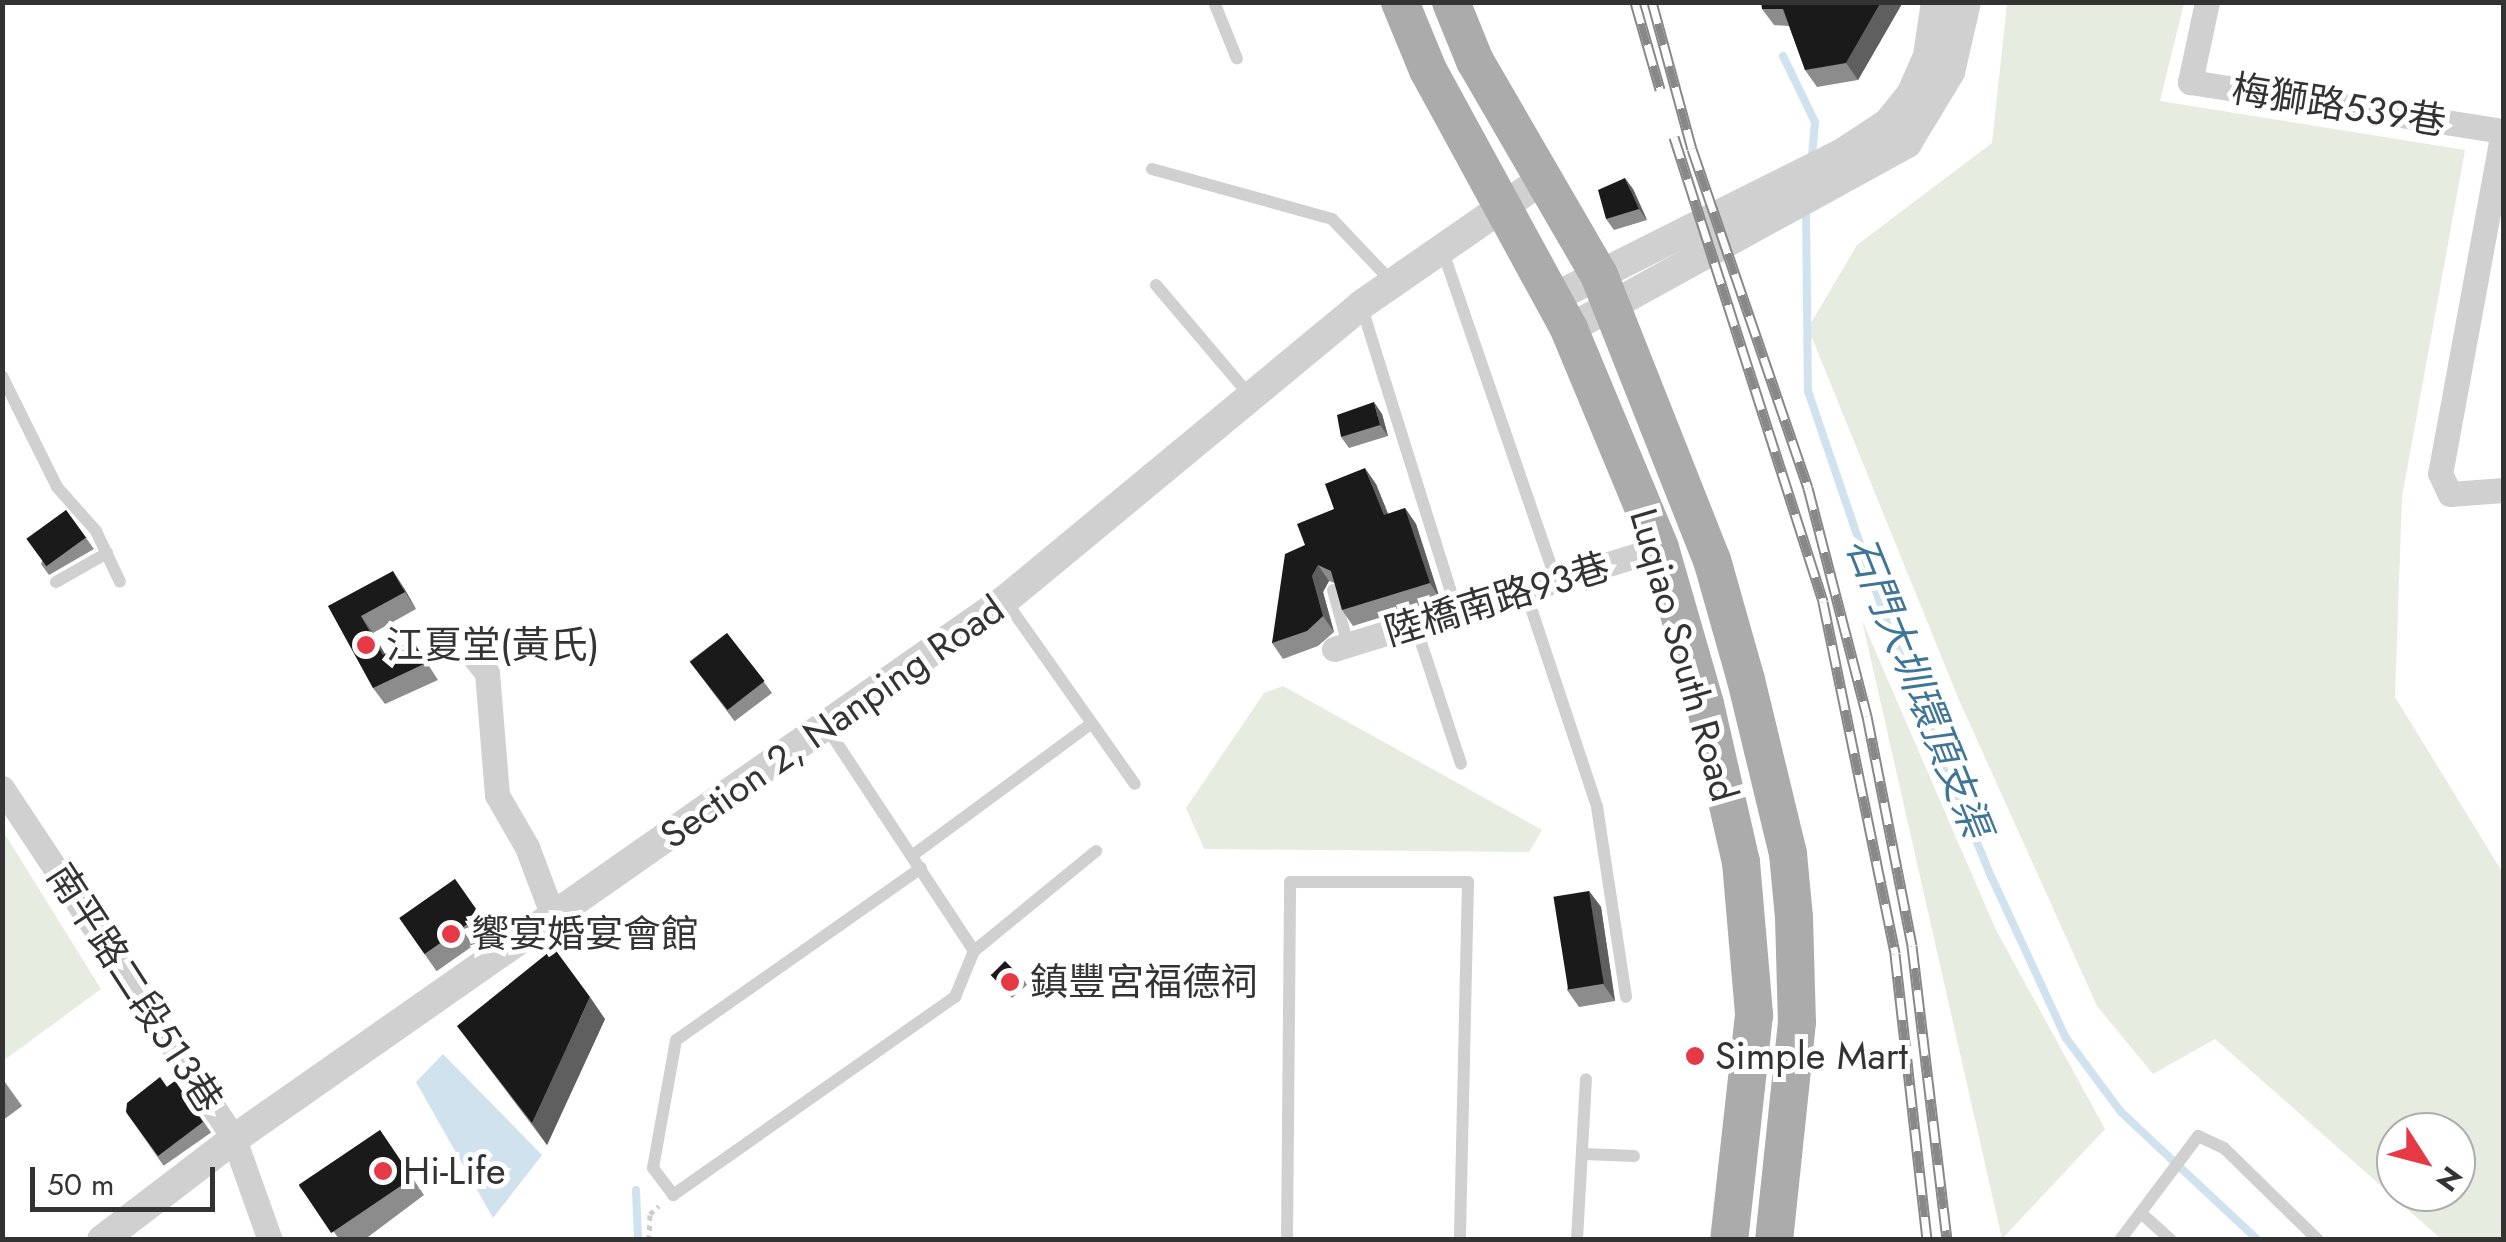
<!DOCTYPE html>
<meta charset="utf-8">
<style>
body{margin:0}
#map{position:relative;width:2506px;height:1242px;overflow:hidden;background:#fff;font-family:Jost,"Noto Sans TC",sans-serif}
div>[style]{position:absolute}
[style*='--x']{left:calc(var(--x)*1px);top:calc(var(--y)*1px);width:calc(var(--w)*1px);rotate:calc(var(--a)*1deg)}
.green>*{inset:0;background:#e6ecdf}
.water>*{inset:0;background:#cfe2ee}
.stream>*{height:8px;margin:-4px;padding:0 4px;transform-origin:4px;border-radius:4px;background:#cfe2ee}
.path>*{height:5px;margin-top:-2.5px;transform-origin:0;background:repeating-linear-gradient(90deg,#cdcdcd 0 5px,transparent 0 10px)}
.service>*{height:12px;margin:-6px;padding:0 6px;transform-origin:6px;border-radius:6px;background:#d0d0d0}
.minor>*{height:25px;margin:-12.5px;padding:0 12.5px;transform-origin:12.5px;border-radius:12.5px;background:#d0d0d0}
.tertiary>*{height:30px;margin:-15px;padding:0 15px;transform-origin:15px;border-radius:15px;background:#d0d0d0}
.primary>*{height:38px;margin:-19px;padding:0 19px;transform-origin:19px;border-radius:19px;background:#ababab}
.rail>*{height:11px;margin-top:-5.5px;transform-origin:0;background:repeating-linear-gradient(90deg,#fff 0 22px,#888 0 44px);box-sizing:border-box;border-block:2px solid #888}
.wall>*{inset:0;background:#8c8c8c;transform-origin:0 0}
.shaded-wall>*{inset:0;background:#5f5f5f}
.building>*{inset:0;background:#1a1a1a;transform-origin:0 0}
.dots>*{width:28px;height:28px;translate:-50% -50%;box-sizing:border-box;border:5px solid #fff;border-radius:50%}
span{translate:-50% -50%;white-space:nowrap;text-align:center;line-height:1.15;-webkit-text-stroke:10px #fff;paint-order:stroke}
.street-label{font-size:38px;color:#333}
.poi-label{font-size:38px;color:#333}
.left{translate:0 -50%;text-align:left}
.water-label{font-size:40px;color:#3f7597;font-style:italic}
.frame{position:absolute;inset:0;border:5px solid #333;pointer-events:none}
.north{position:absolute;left:2376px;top:1112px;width:100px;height:100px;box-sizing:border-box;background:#fff;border:2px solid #adadad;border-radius:50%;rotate:126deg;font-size:28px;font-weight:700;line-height:40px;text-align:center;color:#333}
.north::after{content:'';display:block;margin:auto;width:35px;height:45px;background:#e63946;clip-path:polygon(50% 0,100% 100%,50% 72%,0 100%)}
.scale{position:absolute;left:30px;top:1167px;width:185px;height:45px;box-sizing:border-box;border:5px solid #333;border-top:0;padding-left:12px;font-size:30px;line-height:35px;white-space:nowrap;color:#333;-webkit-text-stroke:8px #fff;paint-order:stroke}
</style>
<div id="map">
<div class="green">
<i style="clip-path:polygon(evenodd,2007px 3px,2184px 3px,2160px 101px,2465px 150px,2402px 497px,2395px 697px,2503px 873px,2503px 1239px,2441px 1239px,2215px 1039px,2153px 1074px,2097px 1006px,1959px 700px,1808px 328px,1857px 245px,1992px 143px,2007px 3px,2396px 1132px,2456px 1132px,2456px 1192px,2396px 1192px,2396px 1132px)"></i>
<i style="clip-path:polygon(1862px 620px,1996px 930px,2105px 1129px,2002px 1239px)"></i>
<i style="clip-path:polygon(1283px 686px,1542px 830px,1529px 852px,1204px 849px,1186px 808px,1264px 693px)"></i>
<i style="clip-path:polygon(3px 831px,101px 989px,3px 1061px,2px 1061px)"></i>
</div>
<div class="water">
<i style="clip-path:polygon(443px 1054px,542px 1155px,493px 1218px,416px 1082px)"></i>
</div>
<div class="stream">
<i style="--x:1783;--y:56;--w:73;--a:64.1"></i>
<i style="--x:1815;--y:122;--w:37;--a:95"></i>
<i style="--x:1806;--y:207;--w:184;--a:89.4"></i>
<i style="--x:1808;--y:391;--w:245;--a:71.2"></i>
<i style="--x:1887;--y:623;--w:274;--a:67.7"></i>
<i style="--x:1991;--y:876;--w:179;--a:65.2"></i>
<i style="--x:2066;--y:1038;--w:92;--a:53.4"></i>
<i style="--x:2121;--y:1112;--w:187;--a:43.1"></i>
<i style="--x:636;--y:1190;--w:50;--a:87.7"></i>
</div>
<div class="path">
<i style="--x:649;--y:1240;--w:26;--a:-88"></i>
<i style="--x:650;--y:1214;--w:12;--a:-42"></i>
</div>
<div class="service">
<i style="--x:1214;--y:2;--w:61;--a:68"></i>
<i style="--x:1152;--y:169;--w:187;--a:15.5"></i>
<i style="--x:1332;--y:219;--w:87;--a:46.4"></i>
<i style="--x:1442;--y:249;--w:350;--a:71"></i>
<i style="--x:1156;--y:285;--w:145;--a:49.7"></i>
<i style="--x:1362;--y:308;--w:318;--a:72.6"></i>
<i style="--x:2;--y:376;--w:124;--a:63.6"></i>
<i style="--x:57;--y:487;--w:59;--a:48.4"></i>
<i style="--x:96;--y:531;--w:56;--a:64.8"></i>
<i style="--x:56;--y:582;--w:59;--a:-29.6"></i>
<i style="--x:1333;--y:590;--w:57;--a:74.7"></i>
<i style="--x:1525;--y:590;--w:229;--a:71.6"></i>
<i style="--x:1597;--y:807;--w:192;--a:81.3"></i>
<i style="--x:1005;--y:600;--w:225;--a:54.8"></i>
<i style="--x:1415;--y:624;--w:147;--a:71.8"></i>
<i style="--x:827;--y:728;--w:267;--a:56.6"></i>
<i style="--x:913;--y:855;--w:222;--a:-36.4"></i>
<i style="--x:921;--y:868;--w:299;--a:144.9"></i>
<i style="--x:676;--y:1040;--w:130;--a:100.2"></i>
<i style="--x:653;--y:1168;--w:34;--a:53"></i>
<i style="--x:673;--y:1195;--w:345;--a:-35.1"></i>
<i style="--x:955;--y:997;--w:50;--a:-67.6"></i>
<i style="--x:974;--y:951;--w:158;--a:-39.3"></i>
<i style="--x:1584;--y:1154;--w:50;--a:2.3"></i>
<i style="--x:2141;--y:1213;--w:40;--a:42"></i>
<i style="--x:1287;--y:1240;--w:358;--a:-89.5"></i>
<i style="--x:1290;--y:882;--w:178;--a:0"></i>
<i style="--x:1468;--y:882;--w:358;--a:91.3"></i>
<i style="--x:1577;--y:1240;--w:161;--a:-86.8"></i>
<i style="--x:2120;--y:1240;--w:130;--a:-53.1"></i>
<i style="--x:2198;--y:1136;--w:29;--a:25"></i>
<i style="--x:2224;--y:1148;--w:132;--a:44.4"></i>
</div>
<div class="minor">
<i style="--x:2207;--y:2;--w:82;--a:102"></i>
<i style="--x:2190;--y:82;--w:317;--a:8.9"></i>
<i style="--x:2503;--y:131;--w:348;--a:100.4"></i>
<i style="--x:2440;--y:473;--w:23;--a:65"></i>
<i style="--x:2450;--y:494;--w:54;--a:-4.2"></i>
<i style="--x:1334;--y:649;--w:341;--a:-17.2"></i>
<i style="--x:476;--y:659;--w:18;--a:52"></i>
<i style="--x:487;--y:673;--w:122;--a:85.3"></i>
<i style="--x:497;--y:795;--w:60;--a:60"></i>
<i style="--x:527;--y:847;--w:77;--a:69.4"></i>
<i style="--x:2;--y:788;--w:421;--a:56.5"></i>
<i style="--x:234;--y:1139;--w:107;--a:70.4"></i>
</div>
<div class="tertiary">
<i style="--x:1553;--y:298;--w:322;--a:-26.6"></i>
<i style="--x:1841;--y:154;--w:56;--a:-33.4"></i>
<i style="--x:1888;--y:123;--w:36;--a:-51"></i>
<i style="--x:1911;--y:95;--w:43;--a:-66.4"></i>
<i style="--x:1928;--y:56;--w:55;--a:-81.6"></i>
<i style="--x:1569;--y:329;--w:386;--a:-28.8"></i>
<i style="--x:1907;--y:143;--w:83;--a:-58.8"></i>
<i style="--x:1950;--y:72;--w:72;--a:-77.1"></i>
<i style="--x:102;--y:1240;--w:166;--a:-37.4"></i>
<i style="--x:234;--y:1139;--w:941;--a:-34.96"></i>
<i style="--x:1005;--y:600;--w:462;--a:-39.6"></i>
<i style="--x:1361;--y:305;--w:221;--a:-34.7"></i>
</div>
<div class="primary">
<i style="--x:1400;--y:2;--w:74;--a:67.6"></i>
<i style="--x:1428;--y:70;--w:295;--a:61.4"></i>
<i style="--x:1569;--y:329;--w:237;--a:67.4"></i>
<i style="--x:1660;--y:548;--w:162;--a:73.9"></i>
<i style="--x:1705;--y:704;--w:162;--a:77.2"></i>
<i style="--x:1741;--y:862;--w:154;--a:85.1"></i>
<i style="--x:1754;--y:1015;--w:226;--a:96.3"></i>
<i style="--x:1451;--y:2;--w:64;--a:67.9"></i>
<i style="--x:1475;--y:61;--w:247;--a:59.9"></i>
<i style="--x:1599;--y:275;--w:307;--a:68.4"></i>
<i style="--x:1712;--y:560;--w:125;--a:74.2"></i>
<i style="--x:1746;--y:680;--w:179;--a:76.4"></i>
<i style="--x:1788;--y:854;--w:63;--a:84.6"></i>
<i style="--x:1794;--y:917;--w:105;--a:88.4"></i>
<i style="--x:1797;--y:1022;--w:219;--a:96"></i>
</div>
<div class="rail">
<i style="--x:1635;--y:2;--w:91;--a:74"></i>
<i style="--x:1652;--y:2;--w:152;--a:74.8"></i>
<i style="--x:1692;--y:149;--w:358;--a:71.1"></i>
<i style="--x:1808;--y:488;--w:236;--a:75.5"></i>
<i style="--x:1867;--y:716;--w:234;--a:78.9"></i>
<i style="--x:1912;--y:946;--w:296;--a:83.2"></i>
<i style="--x:1674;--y:137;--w:488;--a:72.2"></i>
<i style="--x:1823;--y:602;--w:359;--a:78.4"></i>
<i style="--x:1895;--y:954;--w:288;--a:83.6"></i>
</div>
<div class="wall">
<i style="clip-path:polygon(1903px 2px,1858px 80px,1817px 87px,1805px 70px,1789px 26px,1774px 25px,1762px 9px)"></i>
<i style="clip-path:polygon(1633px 189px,1647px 220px,1614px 230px,1606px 219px)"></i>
<i style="clip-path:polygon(1382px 414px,1388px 436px,1349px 448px,1341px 437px)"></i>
<i style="clip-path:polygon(1376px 484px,1388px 514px,1405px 508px,1416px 524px,1440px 599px,1353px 626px,1342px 610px,1335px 583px,1329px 581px,1323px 592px,1334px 632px,1318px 646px,1283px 659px,1272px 643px,1305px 545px,1334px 509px)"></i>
<i style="clip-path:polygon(66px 510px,94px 549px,49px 575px,41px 564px)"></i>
<i style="clip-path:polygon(404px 588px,416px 609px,373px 633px,385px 654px,413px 641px,438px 680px,385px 704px,373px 688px,328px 606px)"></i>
<i style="left:727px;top:633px;width:75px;height:47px;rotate:53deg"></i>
<i style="left:455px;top:879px;width:65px;height:68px;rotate:55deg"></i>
<i style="clip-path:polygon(1589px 891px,1601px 907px,1615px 1001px,1579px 1007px,1567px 990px)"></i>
<i style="clip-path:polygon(990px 974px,1023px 979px,1027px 985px,1012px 998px)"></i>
<i style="clip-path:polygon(605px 1019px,547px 1145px,457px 1026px)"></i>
<i style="clip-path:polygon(2px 1078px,22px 1106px,2px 1121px)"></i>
<i style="left:175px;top:1081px;width:63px;height:58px;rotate:55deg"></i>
<i style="clip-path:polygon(380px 1130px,424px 1195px,364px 1240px,340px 1240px,299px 1186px)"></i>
</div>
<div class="shaded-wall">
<i style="clip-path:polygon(1881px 2px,1903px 2px,1858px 80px,1846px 63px)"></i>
<i style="clip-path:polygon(1625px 178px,1633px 189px,1647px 220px,1639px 209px)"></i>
<i style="clip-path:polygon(1374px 402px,1382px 414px,1388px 436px,1380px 425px)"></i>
<i style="clip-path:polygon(1365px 468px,1376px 484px,1395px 531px,1384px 515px)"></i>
<i style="clip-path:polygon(1405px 508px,1416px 524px,1440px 599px,1430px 583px)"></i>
<i style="clip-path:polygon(1318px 565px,1329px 581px,1323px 592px,1334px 632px,1323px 616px,1312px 576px)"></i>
<i style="clip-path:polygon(393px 571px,404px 588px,416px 609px,405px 592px)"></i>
<i style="clip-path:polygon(361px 616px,373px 633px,395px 672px,383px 655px)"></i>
<i style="clip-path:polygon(1589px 891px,1601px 907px,1615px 1001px,1603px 984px)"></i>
<i style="clip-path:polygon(590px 997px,605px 1019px,547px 1145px,532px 1123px)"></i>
</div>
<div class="building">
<i style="clip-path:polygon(1761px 2px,1881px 2px,1846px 63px,1805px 70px,1783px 9px,1762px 9px)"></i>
<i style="clip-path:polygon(1625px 178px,1639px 209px,1606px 219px,1598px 190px)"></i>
<i style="clip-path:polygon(1374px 402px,1380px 425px,1341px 437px,1337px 415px)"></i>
<i style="clip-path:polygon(1365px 468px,1384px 515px,1405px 508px,1430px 583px,1342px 610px,1331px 571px,1318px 565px,1312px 576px,1323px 616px,1307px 631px,1272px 643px,1285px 554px,1305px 545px,1297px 524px,1334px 509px,1325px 484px)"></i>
<i style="left:66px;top:510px;width:34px;height:49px;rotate:54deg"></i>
<i style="clip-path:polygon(393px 571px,405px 592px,361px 616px,383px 655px,413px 641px,426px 663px,373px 688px,328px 606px)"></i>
<i style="left:727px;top:633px;width:61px;height:47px;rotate:52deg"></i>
<i style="left:455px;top:879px;width:44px;height:68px;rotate:55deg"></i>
<i style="left:1589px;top:891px;width:94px;height:36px;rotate:81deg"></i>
<i style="clip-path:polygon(554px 948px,590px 997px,532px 1123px,457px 1026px)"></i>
<i style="left:1005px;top:961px;width:25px;height:20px;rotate:45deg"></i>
<i style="clip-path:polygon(160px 1077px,167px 1087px,175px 1081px,203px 1122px,158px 1156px,126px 1112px,127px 1103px)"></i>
<i style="left:380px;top:1130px;width:58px;height:98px;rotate:56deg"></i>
</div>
<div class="dots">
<i style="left:366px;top:645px;background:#e63946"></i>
<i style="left:451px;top:934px;background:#e63946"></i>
<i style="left:1010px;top:982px;background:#e63946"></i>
<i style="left:1695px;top:1056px;background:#e63946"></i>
<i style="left:383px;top:1171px;background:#e63946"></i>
</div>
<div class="street-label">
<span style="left:2339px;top:105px;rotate:9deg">梅獅路539巷</span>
<span style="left:1497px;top:599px;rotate:-17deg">陸橋南路93巷</span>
<span style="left:1684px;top:655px;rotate:74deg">Luqiao South Road</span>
<span style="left:832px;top:722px;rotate:-35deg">Section 2, Nanping Road</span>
<span style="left:135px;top:988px;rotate:57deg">南平路二段513巷</span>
</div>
<div class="poi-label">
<span class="left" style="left:386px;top:645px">江夏堂(黃氏)</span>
<span class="left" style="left:471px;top:934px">饗宴婚宴會館</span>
<span class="left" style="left:1030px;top:982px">鎮豐宮福德祠</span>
<span class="left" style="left:1715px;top:1056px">Simple Mart</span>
<span class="left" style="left:403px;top:1171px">Hi-Life</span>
</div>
<div class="water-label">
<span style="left:1919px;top:687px;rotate:68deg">石門大圳環頂支渠</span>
</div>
<div class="frame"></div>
<div class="north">N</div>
<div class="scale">50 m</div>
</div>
